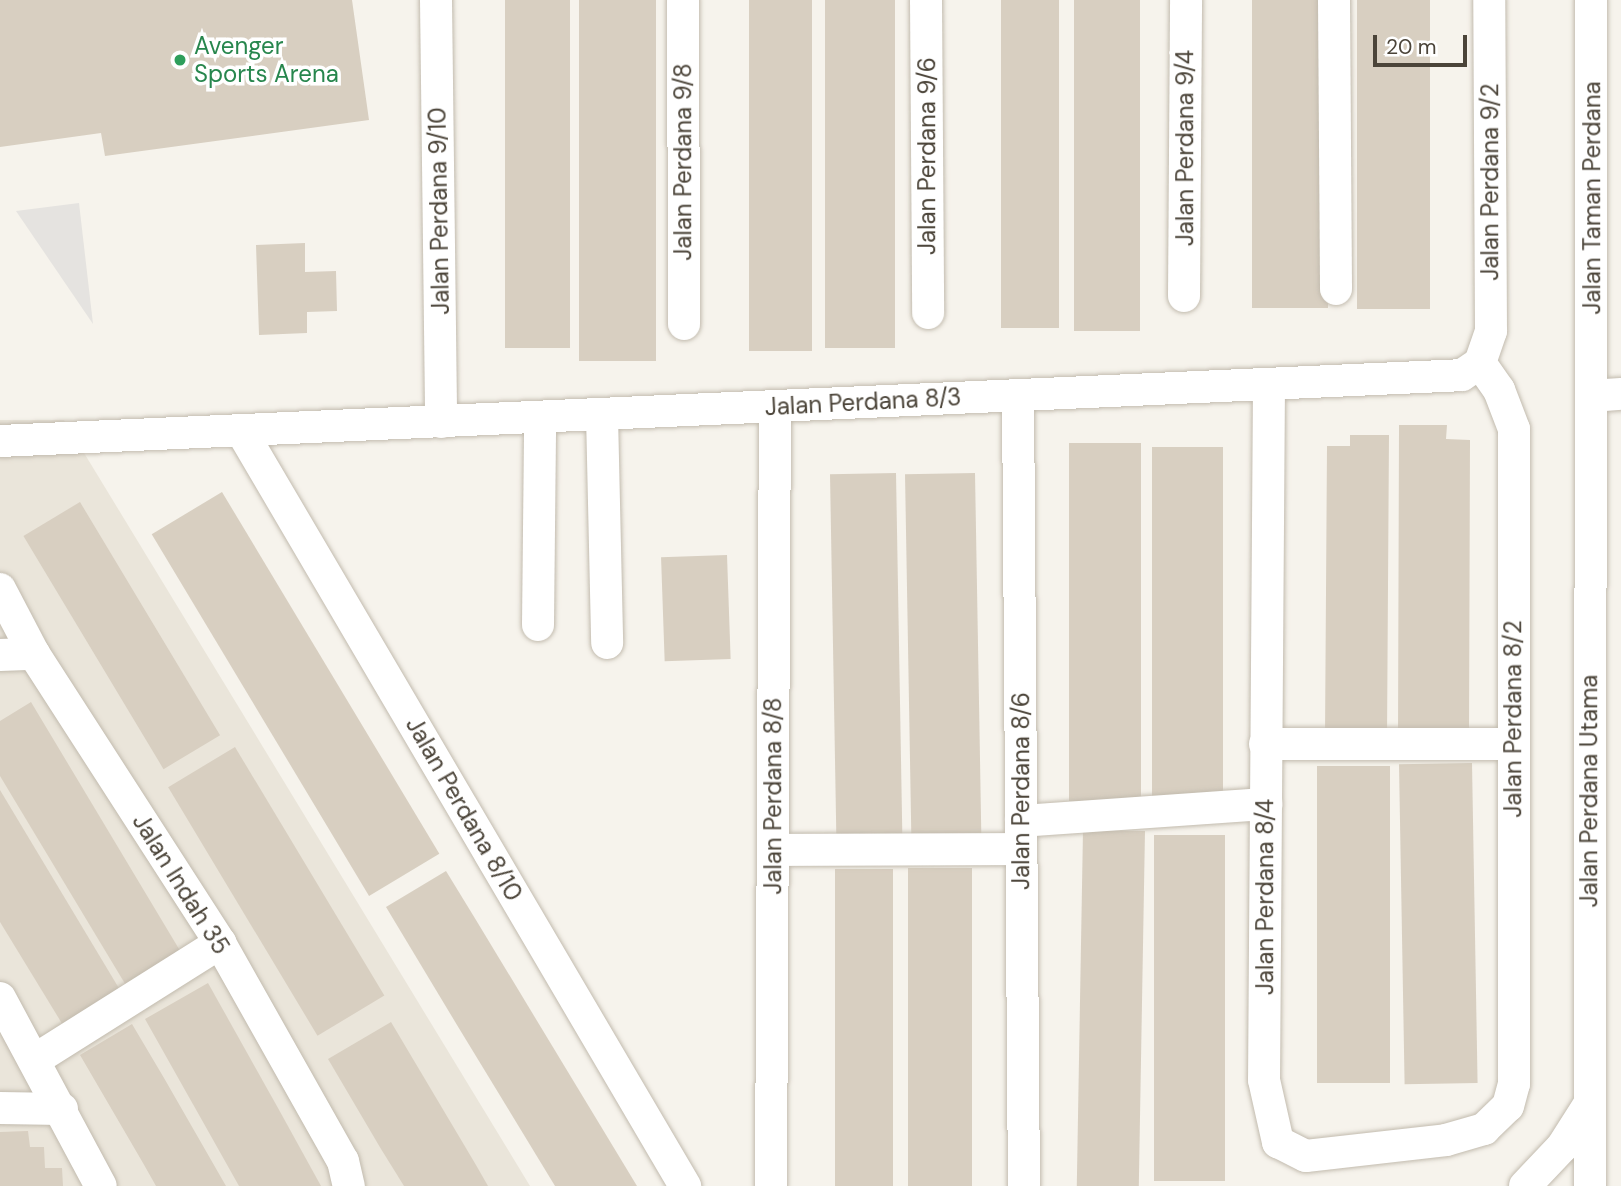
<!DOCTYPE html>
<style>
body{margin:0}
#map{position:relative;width:1621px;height:1186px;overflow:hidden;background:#f6f3ec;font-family:"DM Sans",sans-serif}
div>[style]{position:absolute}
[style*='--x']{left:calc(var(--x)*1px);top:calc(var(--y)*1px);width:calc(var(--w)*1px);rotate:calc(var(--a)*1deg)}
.residential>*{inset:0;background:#eae5da}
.parking>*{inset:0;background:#e5e3e0}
.building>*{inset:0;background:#d8cfc1;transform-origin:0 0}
.roads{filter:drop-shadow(0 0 2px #c2bbae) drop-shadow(0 0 2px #c2bbae)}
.minor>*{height:32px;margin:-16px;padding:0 16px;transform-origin:16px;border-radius:16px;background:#fff}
.dots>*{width:19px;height:19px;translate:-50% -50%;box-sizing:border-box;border:4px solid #fff;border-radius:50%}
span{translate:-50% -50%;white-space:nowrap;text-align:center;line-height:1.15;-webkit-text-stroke:7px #fff;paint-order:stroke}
.leisure-label{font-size:24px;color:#27864d}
.left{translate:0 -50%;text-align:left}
.street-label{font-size:24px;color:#4b4439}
.scale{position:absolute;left:1373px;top:35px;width:94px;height:32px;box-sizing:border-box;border:4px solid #4b4439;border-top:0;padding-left:9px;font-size:21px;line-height:24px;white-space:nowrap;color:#4b4439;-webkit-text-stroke:5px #fff;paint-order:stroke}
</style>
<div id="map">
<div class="residential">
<i style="clip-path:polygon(0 420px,64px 420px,530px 1186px,0 1186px)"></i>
</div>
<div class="parking">
<i style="clip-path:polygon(79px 203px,93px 324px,16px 211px)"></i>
</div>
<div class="building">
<i style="clip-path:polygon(0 0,352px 0,369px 120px,105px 156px,101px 133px,0 147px)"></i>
<i style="left:505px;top:0;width:65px;height:348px"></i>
<i style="left:579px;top:0;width:77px;height:361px"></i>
<i style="left:749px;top:0;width:63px;height:351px"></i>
<i style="left:825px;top:0;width:70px;height:348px"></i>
<i style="left:1001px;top:0;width:58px;height:328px"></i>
<i style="left:1074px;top:0;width:66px;height:331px"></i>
<i style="left:1252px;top:0;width:76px;height:308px"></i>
<i style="left:1357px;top:0;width:73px;height:309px"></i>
<i style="clip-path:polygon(305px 243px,305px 272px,336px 271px,337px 311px,307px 312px,307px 333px,259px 335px,256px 245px)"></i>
<i style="clip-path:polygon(1399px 425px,1447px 425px,1446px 439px,1470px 440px,1469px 734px,1398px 734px)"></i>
<i style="clip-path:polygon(1350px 435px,1389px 435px,1387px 737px,1325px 736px,1327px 446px,1350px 446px)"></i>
<i style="left:1069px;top:443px;width:72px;height:358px"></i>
<i style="left:1223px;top:447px;width:352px;height:71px;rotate:90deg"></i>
<i style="left:896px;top:473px;width:366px;height:66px;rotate:89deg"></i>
<i style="left:975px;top:473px;width:363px;height:70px;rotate:89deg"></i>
<i style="left:222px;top:492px;width:422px;height:82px;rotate:59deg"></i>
<i style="left:80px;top:502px;width:272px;height:66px;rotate:59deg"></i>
<i style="left:727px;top:555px;width:104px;height:66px;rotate:88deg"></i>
<i style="clip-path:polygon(31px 702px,188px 964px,133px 997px,0 776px,0 721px)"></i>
<i style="left:235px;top:747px;width:290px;height:78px;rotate:59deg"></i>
<i style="left:1472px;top:763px;width:320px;height:73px;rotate:89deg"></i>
<i style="left:1317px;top:766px;width:73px;height:317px"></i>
<i style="clip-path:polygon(0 790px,126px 1000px,69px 1035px,0 922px)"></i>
<i style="left:1083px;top:830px;width:62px;height:356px;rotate:1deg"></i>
<i style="left:1154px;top:835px;width:71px;height:346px"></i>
<i style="left:972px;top:868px;width:318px;height:64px;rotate:90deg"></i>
<i style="left:835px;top:869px;width:58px;height:317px"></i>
<i style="clip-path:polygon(446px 871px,476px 920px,637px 1186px,555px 1186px,457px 1025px,386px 907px)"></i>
<i style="clip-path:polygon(208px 983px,278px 1108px,321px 1186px,239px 1186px,145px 1019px)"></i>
<i style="clip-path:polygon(391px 1022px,476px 1165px,488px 1186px,404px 1186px,381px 1149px,328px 1059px)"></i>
<i style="clip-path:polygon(132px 1024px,164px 1078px,226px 1186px,156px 1186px,143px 1163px,80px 1055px)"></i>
<i style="clip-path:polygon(28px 1131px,30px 1147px,44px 1147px,45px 1168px,62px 1168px,63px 1186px,0 1186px,0 1132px)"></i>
</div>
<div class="roads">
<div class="minor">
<i style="--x:436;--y:0;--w:422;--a:89.3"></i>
<i style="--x:683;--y:0;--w:324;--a:89.8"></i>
<i style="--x:926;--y:0;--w:313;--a:89.6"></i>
<i style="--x:1334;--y:0;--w:289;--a:89.6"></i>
<i style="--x:1184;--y:296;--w:296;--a:-89.6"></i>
<i style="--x:1480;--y:363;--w:34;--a:-71"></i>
<i style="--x:1491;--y:331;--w:331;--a:-90.3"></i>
<i style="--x:1269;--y:384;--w:696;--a:90.41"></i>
<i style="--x:1264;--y:1080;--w:64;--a:77.3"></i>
<i style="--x:1278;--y:1142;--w:31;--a:27"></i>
<i style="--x:1306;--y:1156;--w:141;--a:-6.5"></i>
<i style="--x:1446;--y:1140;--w:40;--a:-16"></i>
<i style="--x:1484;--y:1129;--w:33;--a:-44"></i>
<i style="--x:1508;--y:1106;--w:23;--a:-75"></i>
<i style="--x:1514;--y:1084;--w:655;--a:-90"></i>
<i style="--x:1514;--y:429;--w:42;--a:-111"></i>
<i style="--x:1499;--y:390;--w:33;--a:-125"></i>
<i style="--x:1018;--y:395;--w:791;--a:89.57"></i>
<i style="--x:1591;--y:396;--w:30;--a:-4"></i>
<i style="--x:602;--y:415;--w:228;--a:88.7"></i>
<i style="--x:242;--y:432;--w:875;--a:59.56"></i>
<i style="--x:0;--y:441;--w:1463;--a:-2.58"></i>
<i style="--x:1462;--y:375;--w:22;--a:-34"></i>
<i style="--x:0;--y:589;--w:73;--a:62.4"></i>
<i style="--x:34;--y:654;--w:344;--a:57.2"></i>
<i style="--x:220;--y:943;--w:250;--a:60.6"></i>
<i style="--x:343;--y:1161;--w:26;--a:77"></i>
<i style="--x:538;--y:625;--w:207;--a:-89.4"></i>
<i style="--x:0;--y:655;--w:34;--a:-2"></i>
<i style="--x:1265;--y:744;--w:248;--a:0"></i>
<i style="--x:1021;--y:821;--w:246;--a:-4"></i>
<i style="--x:773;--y:850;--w:248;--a:-0.2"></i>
<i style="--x:0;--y:998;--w:213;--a:61.8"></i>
<i style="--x:36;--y:1059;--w:218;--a:-32.2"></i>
<i style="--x:0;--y:1108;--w:62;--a:0.9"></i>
<i style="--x:771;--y:1186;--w:780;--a:-89.71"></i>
<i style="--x:1525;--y:1186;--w:54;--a:-46.5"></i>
<i style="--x:1562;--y:1147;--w:52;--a:-57.5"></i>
<i style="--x:1590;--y:1186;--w:1186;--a:-89.95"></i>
</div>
</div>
<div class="dots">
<i style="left:180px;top:60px;background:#2e9e5b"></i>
</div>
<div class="leisure-label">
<span class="left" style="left:194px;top:60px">Avenger<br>Sports Arena</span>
</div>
<div class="street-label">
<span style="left:1185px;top:148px;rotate:-90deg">Jalan Perdana 9/4</span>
<span style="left:927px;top:156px;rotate:-90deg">Jalan Perdana 9/6</span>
<span style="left:683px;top:162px;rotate:-90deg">Jalan Perdana 9/8</span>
<span style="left:1490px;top:182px;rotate:-90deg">Jalan Perdana 9/2</span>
<span style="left:1592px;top:198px;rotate:-90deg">Jalan Taman Perdana</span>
<span style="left:439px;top:211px;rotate:-91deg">Jalan Perdana 9/10</span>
<span style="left:863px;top:402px;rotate:-3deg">Jalan Perdana 8/3</span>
<span style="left:1513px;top:719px;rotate:-90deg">Jalan Perdana 8/2</span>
<span style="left:1021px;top:791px;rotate:-90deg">Jalan Perdana 8/6</span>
<span style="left:1589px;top:791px;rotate:-90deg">Jalan Perdana Utama</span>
<span style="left:773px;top:796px;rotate:-90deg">Jalan Perdana 8/8</span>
<span style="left:464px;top:809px;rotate:60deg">Jalan Perdana 8/10</span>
<span style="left:181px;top:884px;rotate:58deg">Jalan Indah 35</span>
<span style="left:1265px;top:897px;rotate:-90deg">Jalan Perdana 8/4</span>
</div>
<div class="scale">20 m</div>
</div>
